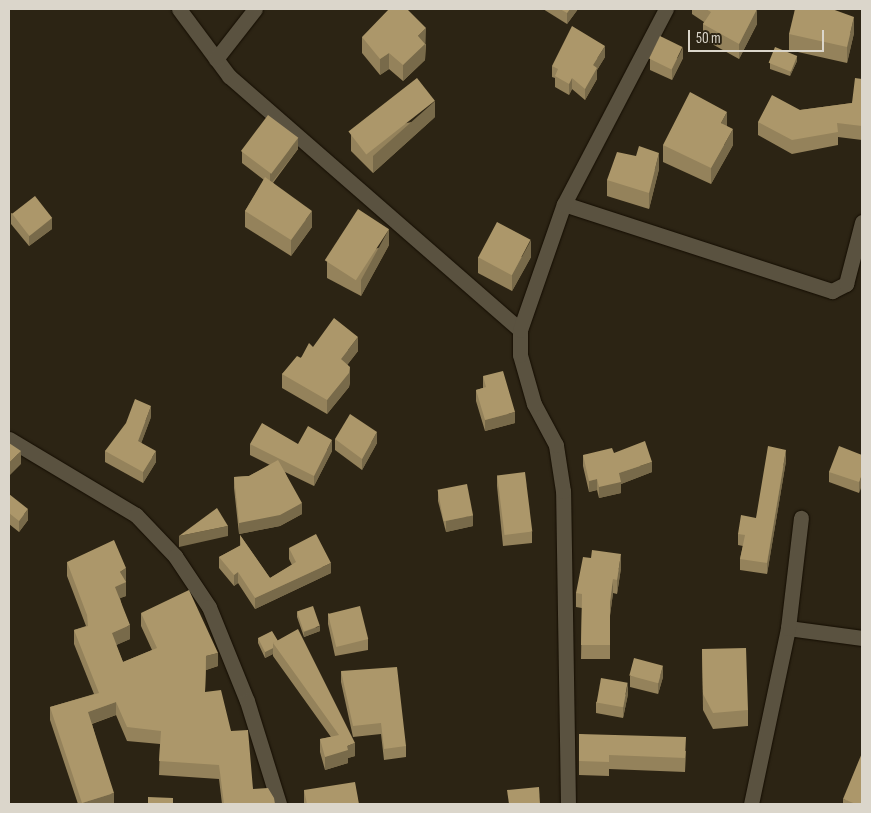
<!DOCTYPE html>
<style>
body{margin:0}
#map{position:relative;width:871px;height:813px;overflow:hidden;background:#2c2414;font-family:"Sofia Sans Condensed",sans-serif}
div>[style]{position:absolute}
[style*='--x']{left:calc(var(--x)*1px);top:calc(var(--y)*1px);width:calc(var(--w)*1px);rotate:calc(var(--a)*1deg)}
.roads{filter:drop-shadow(0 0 1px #140d01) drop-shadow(0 0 1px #140d01)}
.minor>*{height:15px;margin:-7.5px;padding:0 7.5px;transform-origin:7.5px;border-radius:7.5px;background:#5a5240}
.wall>*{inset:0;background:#94825b}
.shaded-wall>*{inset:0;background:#786a4a}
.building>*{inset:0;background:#ac976a;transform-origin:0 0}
span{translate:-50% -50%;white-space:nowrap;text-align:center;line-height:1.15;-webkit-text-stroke:5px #2c2414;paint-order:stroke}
.frame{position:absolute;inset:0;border:10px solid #dbd6cb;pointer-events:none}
.scale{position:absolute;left:688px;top:30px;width:136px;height:22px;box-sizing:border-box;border:2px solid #dbd6cb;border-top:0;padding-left:6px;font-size:15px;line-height:18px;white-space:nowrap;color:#dbd6cb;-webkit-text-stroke:4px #2c2414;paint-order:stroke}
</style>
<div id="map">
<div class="roads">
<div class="minor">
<i style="--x:179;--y:9;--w:84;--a:53.3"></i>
<i style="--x:229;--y:76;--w:386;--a:41.1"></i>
<i style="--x:216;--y:59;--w:63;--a:-52"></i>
<i style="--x:564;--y:204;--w:282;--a:18"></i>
<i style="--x:832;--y:291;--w:16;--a:-27"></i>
<i style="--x:846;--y:284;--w:64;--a:-75.5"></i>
<i style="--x:9;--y:439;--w:148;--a:30.9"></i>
<i style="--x:136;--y:515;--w:57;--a:46.4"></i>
<i style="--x:175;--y:556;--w:61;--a:56.3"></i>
<i style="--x:209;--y:607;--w:101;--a:68"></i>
<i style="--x:247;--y:701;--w:108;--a:72.7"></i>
<i style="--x:788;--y:628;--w:75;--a:7.7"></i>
<i style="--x:568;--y:804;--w:313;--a:-90.9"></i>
<i style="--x:563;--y:491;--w:47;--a:-98.7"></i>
<i style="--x:556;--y:445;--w:47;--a:-118.2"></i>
<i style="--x:534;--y:404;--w:51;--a:-105.9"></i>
<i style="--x:520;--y:355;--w:25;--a:-90"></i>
<i style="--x:520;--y:330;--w:133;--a:-70.8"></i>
<i style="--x:564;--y:204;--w:220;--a:-62.4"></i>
<i style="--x:751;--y:804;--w:180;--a:-78.1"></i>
<i style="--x:788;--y:628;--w:111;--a:-83.3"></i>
</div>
</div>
<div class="wall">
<i style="clip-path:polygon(543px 9px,578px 9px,567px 24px)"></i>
<i style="clip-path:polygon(692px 9px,756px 9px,757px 24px,739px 59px,703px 39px,703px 24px,704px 22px,692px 14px)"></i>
<i style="clip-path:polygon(854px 33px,847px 63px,789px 50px,789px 34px)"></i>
<i style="clip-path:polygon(362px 37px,426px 44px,425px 60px,403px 81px,389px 69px,380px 75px,362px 53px)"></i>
<i style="clip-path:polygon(605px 57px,597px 70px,597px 79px,585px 100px,572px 89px,569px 95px,555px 87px,555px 78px,552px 77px,552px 66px)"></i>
<i style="clip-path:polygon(683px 58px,672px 80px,650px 70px,650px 59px)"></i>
<i style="clip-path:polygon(797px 61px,790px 76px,770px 69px,770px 63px)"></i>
<i style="clip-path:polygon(862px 79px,862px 140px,838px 137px,838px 145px,792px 154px,758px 135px,758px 122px,800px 110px,852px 103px)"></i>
<i style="clip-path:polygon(435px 117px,373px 173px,351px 151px,351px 135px)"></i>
<i style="clip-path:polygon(663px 145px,733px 145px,711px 184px,663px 162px)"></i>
<i style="clip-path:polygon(298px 149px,273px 183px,312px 227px,291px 256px,245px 227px,245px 211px,264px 180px,242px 163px,242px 152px)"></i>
<i style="clip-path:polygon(659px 169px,649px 209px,607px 196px,607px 180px)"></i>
<i style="clip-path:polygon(11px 213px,52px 229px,29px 246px,11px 224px)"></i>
<i style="clip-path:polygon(389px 245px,361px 296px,327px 278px,327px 262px)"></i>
<i style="clip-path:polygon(478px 257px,531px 257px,512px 291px,478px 273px)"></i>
<i style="clip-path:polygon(313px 347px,358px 351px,347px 365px,350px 382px,349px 387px,327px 414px,282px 388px,282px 374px)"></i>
<i style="clip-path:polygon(483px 376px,515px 423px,485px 431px,476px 401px,476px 390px,483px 388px)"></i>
<i style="clip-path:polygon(151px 417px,141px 443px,156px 462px,143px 483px,105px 462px,105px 451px)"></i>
<i style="clip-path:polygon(335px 439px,377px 443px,362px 470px,335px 450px)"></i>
<i style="clip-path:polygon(250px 444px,298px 444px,332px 451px,314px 486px,285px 472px,302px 514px,280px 526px,239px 534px,234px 488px,234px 477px,249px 476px,270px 465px,250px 455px)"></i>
<i style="clip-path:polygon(614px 453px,652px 472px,621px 484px,621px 493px,599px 498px,597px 490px,589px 492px,583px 466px,583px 455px)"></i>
<i style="clip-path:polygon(862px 455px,859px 493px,829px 482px,829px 472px)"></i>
<i style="clip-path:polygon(786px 461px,767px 574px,740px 570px,740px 559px,743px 546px,738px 545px,738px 534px,756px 518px)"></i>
<i style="clip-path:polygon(497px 475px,532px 532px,532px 543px,503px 546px,497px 486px)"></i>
<i style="clip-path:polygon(438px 490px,473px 526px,446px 532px,438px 501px)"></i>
<i style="clip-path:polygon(9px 494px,28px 520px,19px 532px,9px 524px)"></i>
<i style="clip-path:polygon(240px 535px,270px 578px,292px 565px,289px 559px,289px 548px,331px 573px,255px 609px,238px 583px,234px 586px,219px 568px,219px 557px,240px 546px)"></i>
<i style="clip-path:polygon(67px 562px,126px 581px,126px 596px,120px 598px,130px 639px,116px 645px,123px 662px,152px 650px,141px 626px,141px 613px,218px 666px,206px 670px,205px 692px,231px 731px,253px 789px,275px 804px,222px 804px,219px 779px,159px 775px,160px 744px,127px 741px,116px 715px,92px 724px,114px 804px,78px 804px,50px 720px,50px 707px,94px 694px,74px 644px,74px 630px,86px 626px,67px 576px)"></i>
<i style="clip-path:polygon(621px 568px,617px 594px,613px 593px,610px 615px,610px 659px,581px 659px,582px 608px,576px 607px,576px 593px)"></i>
<i style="clip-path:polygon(297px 612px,320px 631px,304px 637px,297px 617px)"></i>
<i style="clip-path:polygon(328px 613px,368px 639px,368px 650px,335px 656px,328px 624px)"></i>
<i style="clip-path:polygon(258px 638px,278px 641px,355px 756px,348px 758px,348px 763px,325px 770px,320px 752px,320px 739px,331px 737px,273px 656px,273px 654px,265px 658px,258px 643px)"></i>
<i style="clip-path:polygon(702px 649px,748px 710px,748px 726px,713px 729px,703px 710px)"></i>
<i style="clip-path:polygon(341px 671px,406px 746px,406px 757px,384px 760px,381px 734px,353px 737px,341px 682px)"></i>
<i style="clip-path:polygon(630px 676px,663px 677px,658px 694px,630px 687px)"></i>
<i style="clip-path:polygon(628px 694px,623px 718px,596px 713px,596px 702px)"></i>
<i style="clip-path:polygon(579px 734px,686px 751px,685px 772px,609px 769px,609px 776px,579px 775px)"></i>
<i style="clip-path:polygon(304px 790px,359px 804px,304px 804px)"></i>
<i style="clip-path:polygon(843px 799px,862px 804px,843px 804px)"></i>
</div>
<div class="shaded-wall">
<i style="clip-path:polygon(570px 9px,578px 9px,567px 24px,567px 13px)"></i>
<i style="clip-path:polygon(757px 9px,757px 24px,739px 59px,739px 44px)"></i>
<i style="clip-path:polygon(854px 17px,854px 33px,847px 63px,847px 47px)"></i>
<i style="clip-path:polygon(426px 28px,425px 60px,403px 81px,403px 65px,418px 36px)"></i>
<i style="clip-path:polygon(605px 46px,605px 57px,597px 70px,597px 79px,585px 100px,585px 89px,593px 65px)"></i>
<i style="clip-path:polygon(683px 47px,683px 58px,672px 80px,672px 69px)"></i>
<i style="clip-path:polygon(389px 53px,389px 69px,380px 75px,380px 59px)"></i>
<i style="clip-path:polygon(797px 56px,797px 61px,790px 76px,790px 71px)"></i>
<i style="clip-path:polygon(572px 78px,572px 89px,569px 95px,569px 84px)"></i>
<i style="clip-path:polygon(435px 101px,435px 117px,373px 173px,373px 156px)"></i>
<i style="clip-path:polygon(727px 112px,727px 128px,721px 123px)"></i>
<i style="clip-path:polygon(733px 129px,733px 145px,711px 184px,711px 168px)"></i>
<i style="clip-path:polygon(298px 138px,298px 149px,270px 185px,270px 174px)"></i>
<i style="clip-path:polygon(659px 153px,659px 169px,649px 209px,649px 193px)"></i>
<i style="clip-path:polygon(312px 211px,312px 227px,291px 256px,291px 240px)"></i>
<i style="clip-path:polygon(52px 218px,52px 229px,29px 246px,29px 235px)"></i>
<i style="clip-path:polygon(389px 229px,389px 245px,361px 296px,361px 280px)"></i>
<i style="clip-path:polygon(531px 240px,531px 257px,512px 291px,512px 275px)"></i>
<i style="clip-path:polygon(358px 337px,358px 351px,341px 373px,341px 359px)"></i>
<i style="clip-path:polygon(350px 367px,350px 382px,349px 387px,327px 414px,327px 400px)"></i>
<i style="clip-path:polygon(151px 406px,151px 417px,138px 452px,138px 441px)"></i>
<i style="clip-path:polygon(515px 412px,515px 423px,485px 431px,485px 420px)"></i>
<i style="clip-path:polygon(377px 432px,377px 443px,362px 470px,362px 459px)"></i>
<i style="clip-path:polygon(332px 440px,332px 451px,314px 486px,314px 476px)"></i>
<i style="clip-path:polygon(786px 450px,786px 461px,767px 574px,767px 563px)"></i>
<i style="clip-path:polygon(21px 451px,21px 464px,9px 476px,9px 463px)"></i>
<i style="clip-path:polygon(156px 451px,156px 462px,143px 483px,143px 472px)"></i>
<i style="clip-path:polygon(652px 462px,652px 472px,621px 484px,621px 493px,599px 498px,599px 487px,619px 473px)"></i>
<i style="clip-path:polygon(862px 475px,862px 486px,859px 493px,859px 482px)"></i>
<i style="clip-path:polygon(597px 479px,597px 490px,589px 492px,589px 481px)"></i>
<i style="clip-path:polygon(302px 503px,302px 514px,280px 526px,239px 534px,239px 523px)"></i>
<i style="clip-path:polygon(28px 509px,28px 520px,19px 532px,19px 521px)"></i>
<i style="clip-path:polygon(473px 515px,473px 526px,446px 532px,446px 521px)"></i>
<i style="clip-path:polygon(228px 526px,228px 536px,179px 547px,179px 536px)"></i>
<i style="clip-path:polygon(621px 554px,621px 568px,617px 594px,617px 580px)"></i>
<i style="clip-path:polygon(331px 563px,331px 573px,255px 609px,255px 598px)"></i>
<i style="clip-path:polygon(126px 568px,126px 581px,122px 584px,126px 582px,126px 596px,115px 600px,115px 587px,120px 572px)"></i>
<i style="clip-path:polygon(238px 572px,238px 583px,234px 586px,234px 575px)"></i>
<i style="clip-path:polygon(613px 579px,613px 593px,610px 616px,610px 602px)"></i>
<i style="clip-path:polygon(130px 625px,130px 639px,112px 647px,112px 633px)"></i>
<i style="clip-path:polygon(320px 626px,320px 631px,304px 637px,304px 632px)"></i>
<i style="clip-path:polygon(273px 648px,273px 654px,265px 658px,265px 652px)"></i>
<i style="clip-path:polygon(218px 653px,218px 666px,206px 670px,206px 656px)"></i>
<i style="clip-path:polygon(663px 666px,663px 677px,658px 694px,658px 683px)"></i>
<i style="clip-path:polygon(628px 683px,628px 694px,623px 718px,623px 707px)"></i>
<i style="clip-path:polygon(116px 702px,116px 715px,88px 725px,88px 712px)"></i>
<i style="clip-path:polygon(355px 743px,355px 756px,348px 758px,348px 763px,325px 770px,325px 757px,347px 746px)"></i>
<i style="clip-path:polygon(114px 793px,114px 804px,82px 804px,82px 803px)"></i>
</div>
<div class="building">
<i style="clip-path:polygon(389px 9px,407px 9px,426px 28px,418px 36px,425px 44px,403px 65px,389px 53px,380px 59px,362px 37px)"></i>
<i style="clip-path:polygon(560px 9px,570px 9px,567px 13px)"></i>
<i style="clip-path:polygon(706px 9px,757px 9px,739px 44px,703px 24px,711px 12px)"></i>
<i style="clip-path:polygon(795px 9px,832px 9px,854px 17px,847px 47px,789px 34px)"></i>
<i style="clip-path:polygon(572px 26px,605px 46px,593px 65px,597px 68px,585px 89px,572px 78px,569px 84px,555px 76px,558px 69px,552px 66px)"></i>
<i style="left:660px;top:36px;width:25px;height:25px;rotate:26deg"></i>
<i style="left:775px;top:47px;width:24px;height:17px;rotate:22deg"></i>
<i style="left:417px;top:78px;width:29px;height:87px;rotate:52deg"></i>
<i style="clip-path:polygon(855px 78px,862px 79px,862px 126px,837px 123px,838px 132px,792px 140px,758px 122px,772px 95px,800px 110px,852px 103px)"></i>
<i style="clip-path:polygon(690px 92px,727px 112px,721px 123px,733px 129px,711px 168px,663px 145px)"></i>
<i style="left:268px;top:115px;width:38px;height:45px;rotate:37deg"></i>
<i style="clip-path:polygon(639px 146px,659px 153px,649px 193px,607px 180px,617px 152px,636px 156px)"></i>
<i style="clip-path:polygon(265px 177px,312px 211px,291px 240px,245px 211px)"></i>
<i style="left:35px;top:196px;width:28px;height:29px;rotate:52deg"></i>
<i style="left:358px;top:209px;width:37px;height:61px;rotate:33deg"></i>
<i style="left:497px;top:222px;width:38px;height:40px;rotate:28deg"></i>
<i style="clip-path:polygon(334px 318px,358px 337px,341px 359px,350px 367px,349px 373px,327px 400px,282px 374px,297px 356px,301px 358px,309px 343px,313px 347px)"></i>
<i style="clip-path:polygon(503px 371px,515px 412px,485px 420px,476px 390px,486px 387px,483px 376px)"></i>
<i style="clip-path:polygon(135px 399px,151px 406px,138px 441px,156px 451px,143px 472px,105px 451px,126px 423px)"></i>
<i style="clip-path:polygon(350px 414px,377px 432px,362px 459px,335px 439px)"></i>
<i style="clip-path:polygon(262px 423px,298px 444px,308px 426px,332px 440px,314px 476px,250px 444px)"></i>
<i style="clip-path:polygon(645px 441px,652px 462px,619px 473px,621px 482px,599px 487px,597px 479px,589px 481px,583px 455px,612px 448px,614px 453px)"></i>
<i style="clip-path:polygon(9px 443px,21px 451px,9px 463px)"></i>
<i style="clip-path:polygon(768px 446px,786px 450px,767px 563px,740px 559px,745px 535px,738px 534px,741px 515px,756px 518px)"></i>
<i style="clip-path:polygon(839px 446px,862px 455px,862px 475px,859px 482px,829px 472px)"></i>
<i style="clip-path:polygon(278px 460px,302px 503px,280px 515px,239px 523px,234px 477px,249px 476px)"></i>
<i style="left:525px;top:472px;width:60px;height:28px;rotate:83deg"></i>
<i style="left:467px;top:484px;width:32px;height:30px;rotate:79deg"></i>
<i style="clip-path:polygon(9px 494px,28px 509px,19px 521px,9px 513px)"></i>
<i style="clip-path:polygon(217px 508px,228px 526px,179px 536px)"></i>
<i style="clip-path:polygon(316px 534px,331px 563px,255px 598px,238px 572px,234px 575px,219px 557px,241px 545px,240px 535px,270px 578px,296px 562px,289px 548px)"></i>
<i style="clip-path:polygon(114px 540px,126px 568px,120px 572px,126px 582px,115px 587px,130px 625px,112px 633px,123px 662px,157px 648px,141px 613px,189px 590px,218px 653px,206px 656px,205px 692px,221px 690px,231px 731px,248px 730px,253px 789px,268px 788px,274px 798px,275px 804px,224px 804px,219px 765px,159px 761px,161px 731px,127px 727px,116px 702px,88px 712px,114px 793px,82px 803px,50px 707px,99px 693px,74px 630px,88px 626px,87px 615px,67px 562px)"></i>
<i style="clip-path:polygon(592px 550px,621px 554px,617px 580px,613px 579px,610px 602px,610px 645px,581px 645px,582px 594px,576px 593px,583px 557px,591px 558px)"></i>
<i style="left:313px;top:606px;width:21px;height:17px;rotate:71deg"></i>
<i style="left:360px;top:606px;width:34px;height:33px;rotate:76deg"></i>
<i style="clip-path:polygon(298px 629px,355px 743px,347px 746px,348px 750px,325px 757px,320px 739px,339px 735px,273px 643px)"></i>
<i style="clip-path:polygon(272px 631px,278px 641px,273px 643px,273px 648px,265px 652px,258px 638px)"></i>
<i style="clip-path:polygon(746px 648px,748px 710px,713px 713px,703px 694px,702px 649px)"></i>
<i style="left:634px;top:658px;width:30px;height:18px;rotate:15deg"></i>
<i style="clip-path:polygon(397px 667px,406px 746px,384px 749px,381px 723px,353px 726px,341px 671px)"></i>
<i style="left:601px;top:678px;width:27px;height:25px;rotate:10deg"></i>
<i style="clip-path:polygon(579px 734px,686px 737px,685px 758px,609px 755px,609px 762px,579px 761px)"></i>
<i style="clip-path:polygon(862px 753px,862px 804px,856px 804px,843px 799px)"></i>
<i style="clip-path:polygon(355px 782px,359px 804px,307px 804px,304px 790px)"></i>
<i style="clip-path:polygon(539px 787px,540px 804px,509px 804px,507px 790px)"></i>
<i style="clip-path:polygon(148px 797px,173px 798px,173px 803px,184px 803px,184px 804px,148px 804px)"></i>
</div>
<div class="frame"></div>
<div class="scale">50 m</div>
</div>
